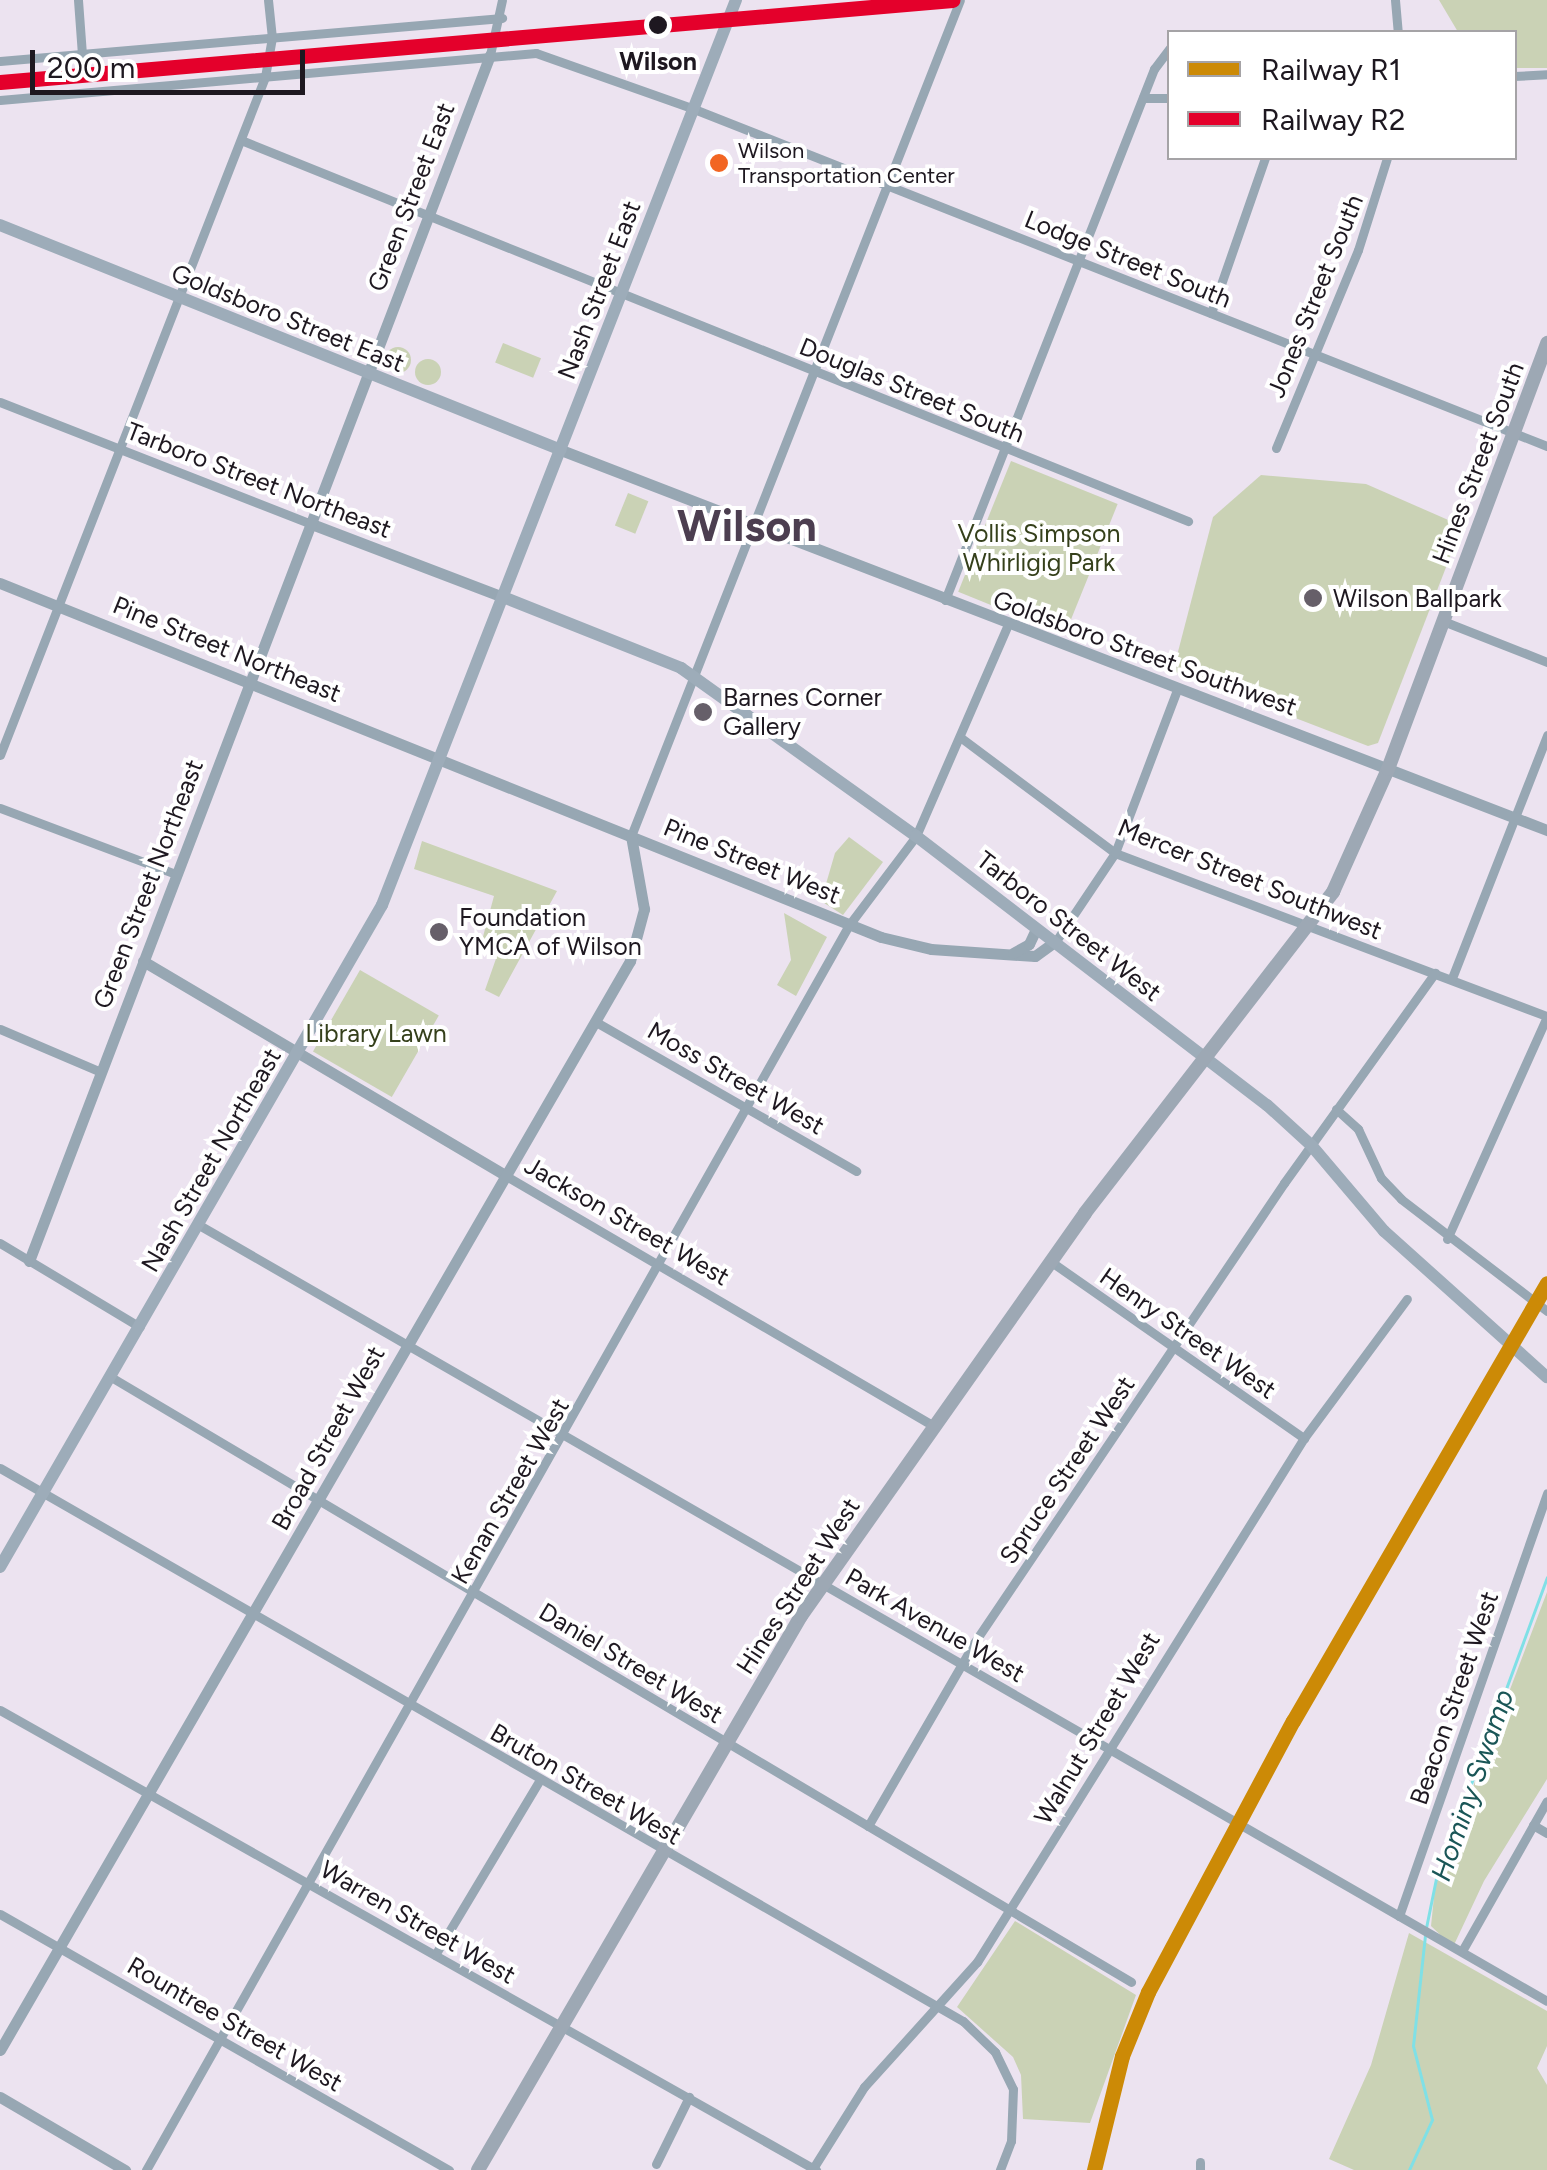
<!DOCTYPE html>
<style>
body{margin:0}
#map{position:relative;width:1547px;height:2170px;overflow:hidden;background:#ece3f0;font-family:Figtree,sans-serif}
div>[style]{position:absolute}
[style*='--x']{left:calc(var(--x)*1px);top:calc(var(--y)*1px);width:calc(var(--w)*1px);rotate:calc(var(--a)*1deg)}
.green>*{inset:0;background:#cad2b5;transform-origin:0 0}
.round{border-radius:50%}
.stream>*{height:2.5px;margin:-1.25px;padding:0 1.25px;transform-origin:1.25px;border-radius:1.25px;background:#80e0e6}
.minor>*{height:9px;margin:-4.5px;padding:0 4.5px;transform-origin:4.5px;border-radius:4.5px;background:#97a7b3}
.tertiary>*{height:11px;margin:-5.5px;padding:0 5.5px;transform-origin:5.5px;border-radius:5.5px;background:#97a7b3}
.secondary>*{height:12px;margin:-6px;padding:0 6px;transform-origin:6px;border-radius:6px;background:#9dacb9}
.primary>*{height:14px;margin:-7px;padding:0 7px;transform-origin:7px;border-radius:7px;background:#9da8b4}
.rail>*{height:2.5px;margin-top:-1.25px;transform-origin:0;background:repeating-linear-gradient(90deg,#a8acb5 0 5px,transparent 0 15px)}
.rail-1>*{height:15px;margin:-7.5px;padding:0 7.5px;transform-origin:7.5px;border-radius:7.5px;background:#cc8a06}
.rail-2>*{height:15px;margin:-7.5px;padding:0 7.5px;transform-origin:7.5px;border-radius:7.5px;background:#e4002b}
.dots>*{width:28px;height:28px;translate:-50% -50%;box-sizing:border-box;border:5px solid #fff;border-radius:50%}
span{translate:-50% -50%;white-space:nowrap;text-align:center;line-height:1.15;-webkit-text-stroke:8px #fff;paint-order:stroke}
.bus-label{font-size:22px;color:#1e1820}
.left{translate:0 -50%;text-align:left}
.stop-label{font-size:25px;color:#1e1820;font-weight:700}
.street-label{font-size:25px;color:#1e1820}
.park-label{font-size:25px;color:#35401b}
.poi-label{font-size:25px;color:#1e1820}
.water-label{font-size:28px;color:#1a5657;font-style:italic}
.town-label{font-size:45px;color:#4c3e50;font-weight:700}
.legend{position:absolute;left:1167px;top:30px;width:350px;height:130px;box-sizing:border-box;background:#fff;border:2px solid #a5a3a6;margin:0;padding:12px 18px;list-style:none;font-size:30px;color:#1e1820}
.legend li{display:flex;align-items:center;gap:20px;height:50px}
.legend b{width:50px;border:2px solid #a5a3a6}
.scale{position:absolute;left:30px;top:50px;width:275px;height:45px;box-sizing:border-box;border:5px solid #1e1820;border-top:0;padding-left:12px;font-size:30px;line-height:35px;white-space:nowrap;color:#1e1820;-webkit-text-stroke:8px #fff;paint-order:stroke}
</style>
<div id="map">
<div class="green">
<i style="clip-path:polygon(1439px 0,1547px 0,1547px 68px,1515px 68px,1514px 32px,1458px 32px)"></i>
<i style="left:503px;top:343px;width:41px;height:21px;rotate:22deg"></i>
<i class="round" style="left:385px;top:347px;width:26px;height:26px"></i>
<i class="round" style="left:415px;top:359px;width:26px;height:26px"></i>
<i style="left:1011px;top:461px;width:115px;height:141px;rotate:22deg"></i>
<i style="clip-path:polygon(1261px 475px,1366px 484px,1462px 526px,1378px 743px,1368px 746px,1173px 671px,1213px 517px)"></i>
<i style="left:628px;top:493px;width:22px;height:35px;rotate:22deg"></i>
<i style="clip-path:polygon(849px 837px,883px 862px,843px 915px,821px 901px,835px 853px)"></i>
<i style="clip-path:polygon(422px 841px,557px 891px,499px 997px,485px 990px,498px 953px,481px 944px,494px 896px,414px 869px)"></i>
<i style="clip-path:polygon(784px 913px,827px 937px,796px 996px,777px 985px,791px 960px)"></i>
<i style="left:360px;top:970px;width:91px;height:94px;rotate:30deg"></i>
<i style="clip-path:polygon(1547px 1592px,1547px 1779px,1484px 1881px,1453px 1947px,1431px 1926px,1435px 1887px)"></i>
<i style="clip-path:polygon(1015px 1921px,1136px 1995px,1090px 2123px,1023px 2119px,1021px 2075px,1013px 2057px,957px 2007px)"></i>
<i style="clip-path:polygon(1409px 1933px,1547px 2011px,1547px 2046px,1537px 2068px,1547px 2085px,1547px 2170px,1354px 2170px,1329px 2159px,1371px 2065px)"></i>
</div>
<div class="stream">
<i style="--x:1426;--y:1928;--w:50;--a:-78.5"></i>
<i style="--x:1436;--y:1879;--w:321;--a:-69.8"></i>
<i style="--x:1409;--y:2170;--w:55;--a:-65.3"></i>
<i style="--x:1432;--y:2120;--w:76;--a:-104.4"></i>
<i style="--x:1413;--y:2046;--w:111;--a:-83.8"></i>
</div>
<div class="minor">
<i style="--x:78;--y:0;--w:54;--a:85.8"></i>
<i style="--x:1395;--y:0;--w:32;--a:85"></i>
<i style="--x:490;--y:55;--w:56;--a:-77.7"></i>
<i style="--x:0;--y:61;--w:504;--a:-4.9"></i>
<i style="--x:1514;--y:76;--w:33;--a:-3"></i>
<i style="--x:1143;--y:98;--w:27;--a:0"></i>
<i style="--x:0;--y:100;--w:538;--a:-5.01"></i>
<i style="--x:536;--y:53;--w:168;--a:19.5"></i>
<i style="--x:694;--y:109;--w:917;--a:21.56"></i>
<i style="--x:241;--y:140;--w:1021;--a:21.92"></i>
<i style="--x:1211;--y:313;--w:164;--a:-70.8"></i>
<i style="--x:0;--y:402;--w:332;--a:21.4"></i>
<i style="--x:1276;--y:448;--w:214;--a:-67.5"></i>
<i style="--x:1358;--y:250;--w:96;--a:-72.5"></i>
<i style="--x:945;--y:600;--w:571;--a:-68.52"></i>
<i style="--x:1154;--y:69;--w:26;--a:-53"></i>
<i style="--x:1443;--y:621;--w:112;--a:21.5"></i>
<i style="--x:960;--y:737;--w:194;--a:36.8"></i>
<i style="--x:1115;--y:853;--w:462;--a:20.7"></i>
<i style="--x:0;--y:755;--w:728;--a:-68.65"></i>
<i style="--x:265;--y:77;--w:40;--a:-80"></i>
<i style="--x:272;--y:38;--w:38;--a:-96"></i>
<i style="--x:0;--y:808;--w:188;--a:20.6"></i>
<i style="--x:631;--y:836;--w:898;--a:-68.52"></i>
<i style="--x:1056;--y:941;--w:106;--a:-56.2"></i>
<i style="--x:1115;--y:853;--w:174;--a:-69.2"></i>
<i style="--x:1452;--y:978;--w:261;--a:-68.6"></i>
<i style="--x:596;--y:1022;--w:300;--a:29.8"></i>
<i style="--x:0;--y:1029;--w:110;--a:23.1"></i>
<i style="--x:1336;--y:1109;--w:30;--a:42"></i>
<i style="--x:1358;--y:1129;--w:54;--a:64.9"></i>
<i style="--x:1381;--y:1178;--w:29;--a:46"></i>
<i style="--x:1401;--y:1199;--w:184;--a:37.5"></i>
<i style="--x:506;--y:1176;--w:495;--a:30.3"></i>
<i style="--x:199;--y:1225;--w:1555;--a:29.93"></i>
<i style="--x:1447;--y:1239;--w:244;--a:-65.8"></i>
<i style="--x:0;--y:1243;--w:163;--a:31"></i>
<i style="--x:1050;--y:1261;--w:310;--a:34.9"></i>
<i style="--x:111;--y:1377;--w:1186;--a:30.67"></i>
<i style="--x:0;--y:1468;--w:1110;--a:29.87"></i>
<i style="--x:963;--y:2021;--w:45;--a:44.1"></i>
<i style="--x:995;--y:2052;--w:41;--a:64.1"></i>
<i style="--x:1013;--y:2089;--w:52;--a:92.2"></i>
<i style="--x:1011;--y:2141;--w:31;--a:111"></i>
<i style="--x:0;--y:1710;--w:937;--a:29.41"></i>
<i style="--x:1533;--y:1825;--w:16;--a:30"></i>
<i style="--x:868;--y:1826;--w:211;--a:-59.9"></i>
<i style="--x:974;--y:1643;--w:555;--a:-56.02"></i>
<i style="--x:1284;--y:1183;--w:259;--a:-54.3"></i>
<i style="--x:0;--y:1914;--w:517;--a:29.69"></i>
<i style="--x:1399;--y:1916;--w:448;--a:-70.7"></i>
<i style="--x:1462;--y:1951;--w:172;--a:-60.5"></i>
<i style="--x:435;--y:1955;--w:203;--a:-59.1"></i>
<i style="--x:656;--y:2164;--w:75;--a:-63.8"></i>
<i style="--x:146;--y:2170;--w:1430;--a:-60.55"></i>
<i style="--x:849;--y:925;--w:111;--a:-53"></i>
<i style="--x:916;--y:836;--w:228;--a:-66.5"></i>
<i style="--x:812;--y:2170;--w:98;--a:-57.9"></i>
<i style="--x:864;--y:2087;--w:169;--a:-47.9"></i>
<i style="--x:977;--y:1962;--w:618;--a:-58.03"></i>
<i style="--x:1304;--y:1438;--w:173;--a:-53.5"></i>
<i style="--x:1200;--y:2170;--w:8;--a:-90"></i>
</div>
<div class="tertiary">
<i style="--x:561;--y:450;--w:1057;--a:21.08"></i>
<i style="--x:309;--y:523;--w:208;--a:20.9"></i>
<i style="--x:0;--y:583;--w:949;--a:21.89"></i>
<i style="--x:881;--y:937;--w:51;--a:13.5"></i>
<i style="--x:931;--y:949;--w:104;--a:3.9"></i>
<i style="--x:1035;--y:956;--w:26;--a:-36"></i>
<i style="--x:1013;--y:953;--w:18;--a:-29"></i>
<i style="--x:1029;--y:944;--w:17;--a:-65"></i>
<i style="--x:143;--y:961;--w:422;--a:30.6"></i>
<i style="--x:29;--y:1261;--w:1291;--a:-69.08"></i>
<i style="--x:0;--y:2050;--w:1258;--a:-59.95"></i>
<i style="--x:630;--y:961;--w:54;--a:-74.9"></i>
<i style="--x:644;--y:909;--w:74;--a:-100.1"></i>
<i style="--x:0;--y:2097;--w:145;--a:30.3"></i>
</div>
<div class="secondary">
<i style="--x:0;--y:225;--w:604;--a:21.85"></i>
<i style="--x:503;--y:597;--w:192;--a:21.7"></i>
<i style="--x:681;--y:668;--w:289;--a:35.6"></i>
<i style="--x:916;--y:836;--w:442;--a:37.5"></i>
<i style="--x:1267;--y:1105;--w:59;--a:42.3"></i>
<i style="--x:1311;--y:1145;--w:113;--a:49.7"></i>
<i style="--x:1384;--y:1231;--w:219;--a:41.9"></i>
<i style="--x:0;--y:1567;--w:764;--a:-60.01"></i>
<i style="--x:382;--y:905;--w:972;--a:-68.64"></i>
</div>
<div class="primary">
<i style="--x:478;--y:2170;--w:641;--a:-59.76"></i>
<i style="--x:801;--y:1616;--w:493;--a:-54.8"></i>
<i style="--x:1085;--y:1213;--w:406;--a:-52.3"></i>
<i style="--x:1333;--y:892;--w:135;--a:-65.9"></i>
<i style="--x:1388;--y:769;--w:455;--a:-69.5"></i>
</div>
<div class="rail">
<i style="--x:1094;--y:2170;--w:117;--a:-76.2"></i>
<i style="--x:1122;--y:2056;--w:69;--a:-67.9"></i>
<i style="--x:1148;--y:1992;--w:307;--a:-61.9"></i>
<i style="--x:1293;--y:1721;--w:506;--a:-59.89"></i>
</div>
<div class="rail-1">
<i style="--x:1094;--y:2170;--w:117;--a:-76.2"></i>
<i style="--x:1122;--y:2056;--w:69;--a:-67.9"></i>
<i style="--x:1148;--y:1992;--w:307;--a:-61.9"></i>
<i style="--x:1293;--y:1721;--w:506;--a:-59.89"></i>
</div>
<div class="rail-2">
<i style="--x:0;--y:82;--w:956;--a:-4.92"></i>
</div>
<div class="dots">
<i style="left:658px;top:25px;background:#1e1820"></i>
<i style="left:719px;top:163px;background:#f26522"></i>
<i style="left:1313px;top:598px;background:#665f69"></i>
<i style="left:703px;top:712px;background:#665f69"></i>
<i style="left:439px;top:932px;background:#665f69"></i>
</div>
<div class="bus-label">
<span class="left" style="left:738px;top:163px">Wilson<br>Transportation Center</span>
</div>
<div class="stop-label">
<span style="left:658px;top:61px">Wilson</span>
</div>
<div class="street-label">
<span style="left:411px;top:197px;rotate:-69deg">Green Street East</span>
<span style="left:1128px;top:259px;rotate:22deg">Lodge Street South</span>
<span style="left:599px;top:290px;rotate:-69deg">Nash Street East</span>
<span style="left:1315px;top:296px;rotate:-68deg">Jones Street South</span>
<span style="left:288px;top:318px;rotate:22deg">Goldsboro Street East</span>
<span style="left:912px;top:390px;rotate:22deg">Douglas Street South</span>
<span style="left:1478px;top:463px;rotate:-69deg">Hines Street South</span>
<span style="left:259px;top:480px;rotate:21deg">Tarboro Street Northeast</span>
<span style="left:227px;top:649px;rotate:22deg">Pine Street Northeast</span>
<span style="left:1145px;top:653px;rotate:20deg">Goldsboro Street Southwest</span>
<span style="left:752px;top:861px;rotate:22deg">Pine Street West</span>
<span style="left:1250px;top:879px;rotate:22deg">Mercer Street Southwest</span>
<span style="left:148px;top:884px;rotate:-69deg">Green Street Northeast</span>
<span style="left:1069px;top:926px;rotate:38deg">Tarboro Street West</span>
<span style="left:736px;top:1078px;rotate:30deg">Moss Street West</span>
<span style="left:211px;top:1160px;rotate:-60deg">Nash Street Northeast</span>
<span style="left:627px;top:1221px;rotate:30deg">Jackson Street West</span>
<span style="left:1188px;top:1333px;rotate:35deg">Henry Street West</span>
<span style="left:328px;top:1438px;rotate:-61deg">Broad Street West</span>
<span style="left:1067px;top:1470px;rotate:-56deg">Spruce Street West</span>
<span style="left:510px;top:1491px;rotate:-60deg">Kenan Street West</span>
<span style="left:798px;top:1586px;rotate:-57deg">Hines Street West</span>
<span style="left:935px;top:1625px;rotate:30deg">Park Avenue West</span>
<span style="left:631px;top:1663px;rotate:31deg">Daniel Street West</span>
<span style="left:1454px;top:1698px;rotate:-71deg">Beacon Street West</span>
<span style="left:1097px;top:1728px;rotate:-59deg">Walnut Street West</span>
<span style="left:586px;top:1784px;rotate:30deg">Bruton Street West</span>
<span style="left:418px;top:1922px;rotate:30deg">Warren Street West</span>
<span style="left:235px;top:2024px;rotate:30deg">Rountree Street West</span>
</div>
<div class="park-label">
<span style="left:1039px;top:548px">Vollis Simpson<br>Whirligig Park</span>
<span style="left:376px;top:1033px">Library Lawn</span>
</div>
<div class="poi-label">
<span class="left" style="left:1333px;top:598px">Wilson Ballpark</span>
<span class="left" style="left:723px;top:712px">Barnes Corner<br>Gallery</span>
<span class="left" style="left:459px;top:932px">Foundation<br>YMCA of Wilson</span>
</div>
<div class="water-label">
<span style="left:1472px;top:1785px;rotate:-71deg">Hominy Swamp</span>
</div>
<div class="town-label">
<span style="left:747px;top:526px">Wilson</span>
</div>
<ul class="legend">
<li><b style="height:12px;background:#cc8a06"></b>Railway R1</li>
<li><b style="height:12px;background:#e4002b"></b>Railway R2</li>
</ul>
<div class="scale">200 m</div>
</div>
